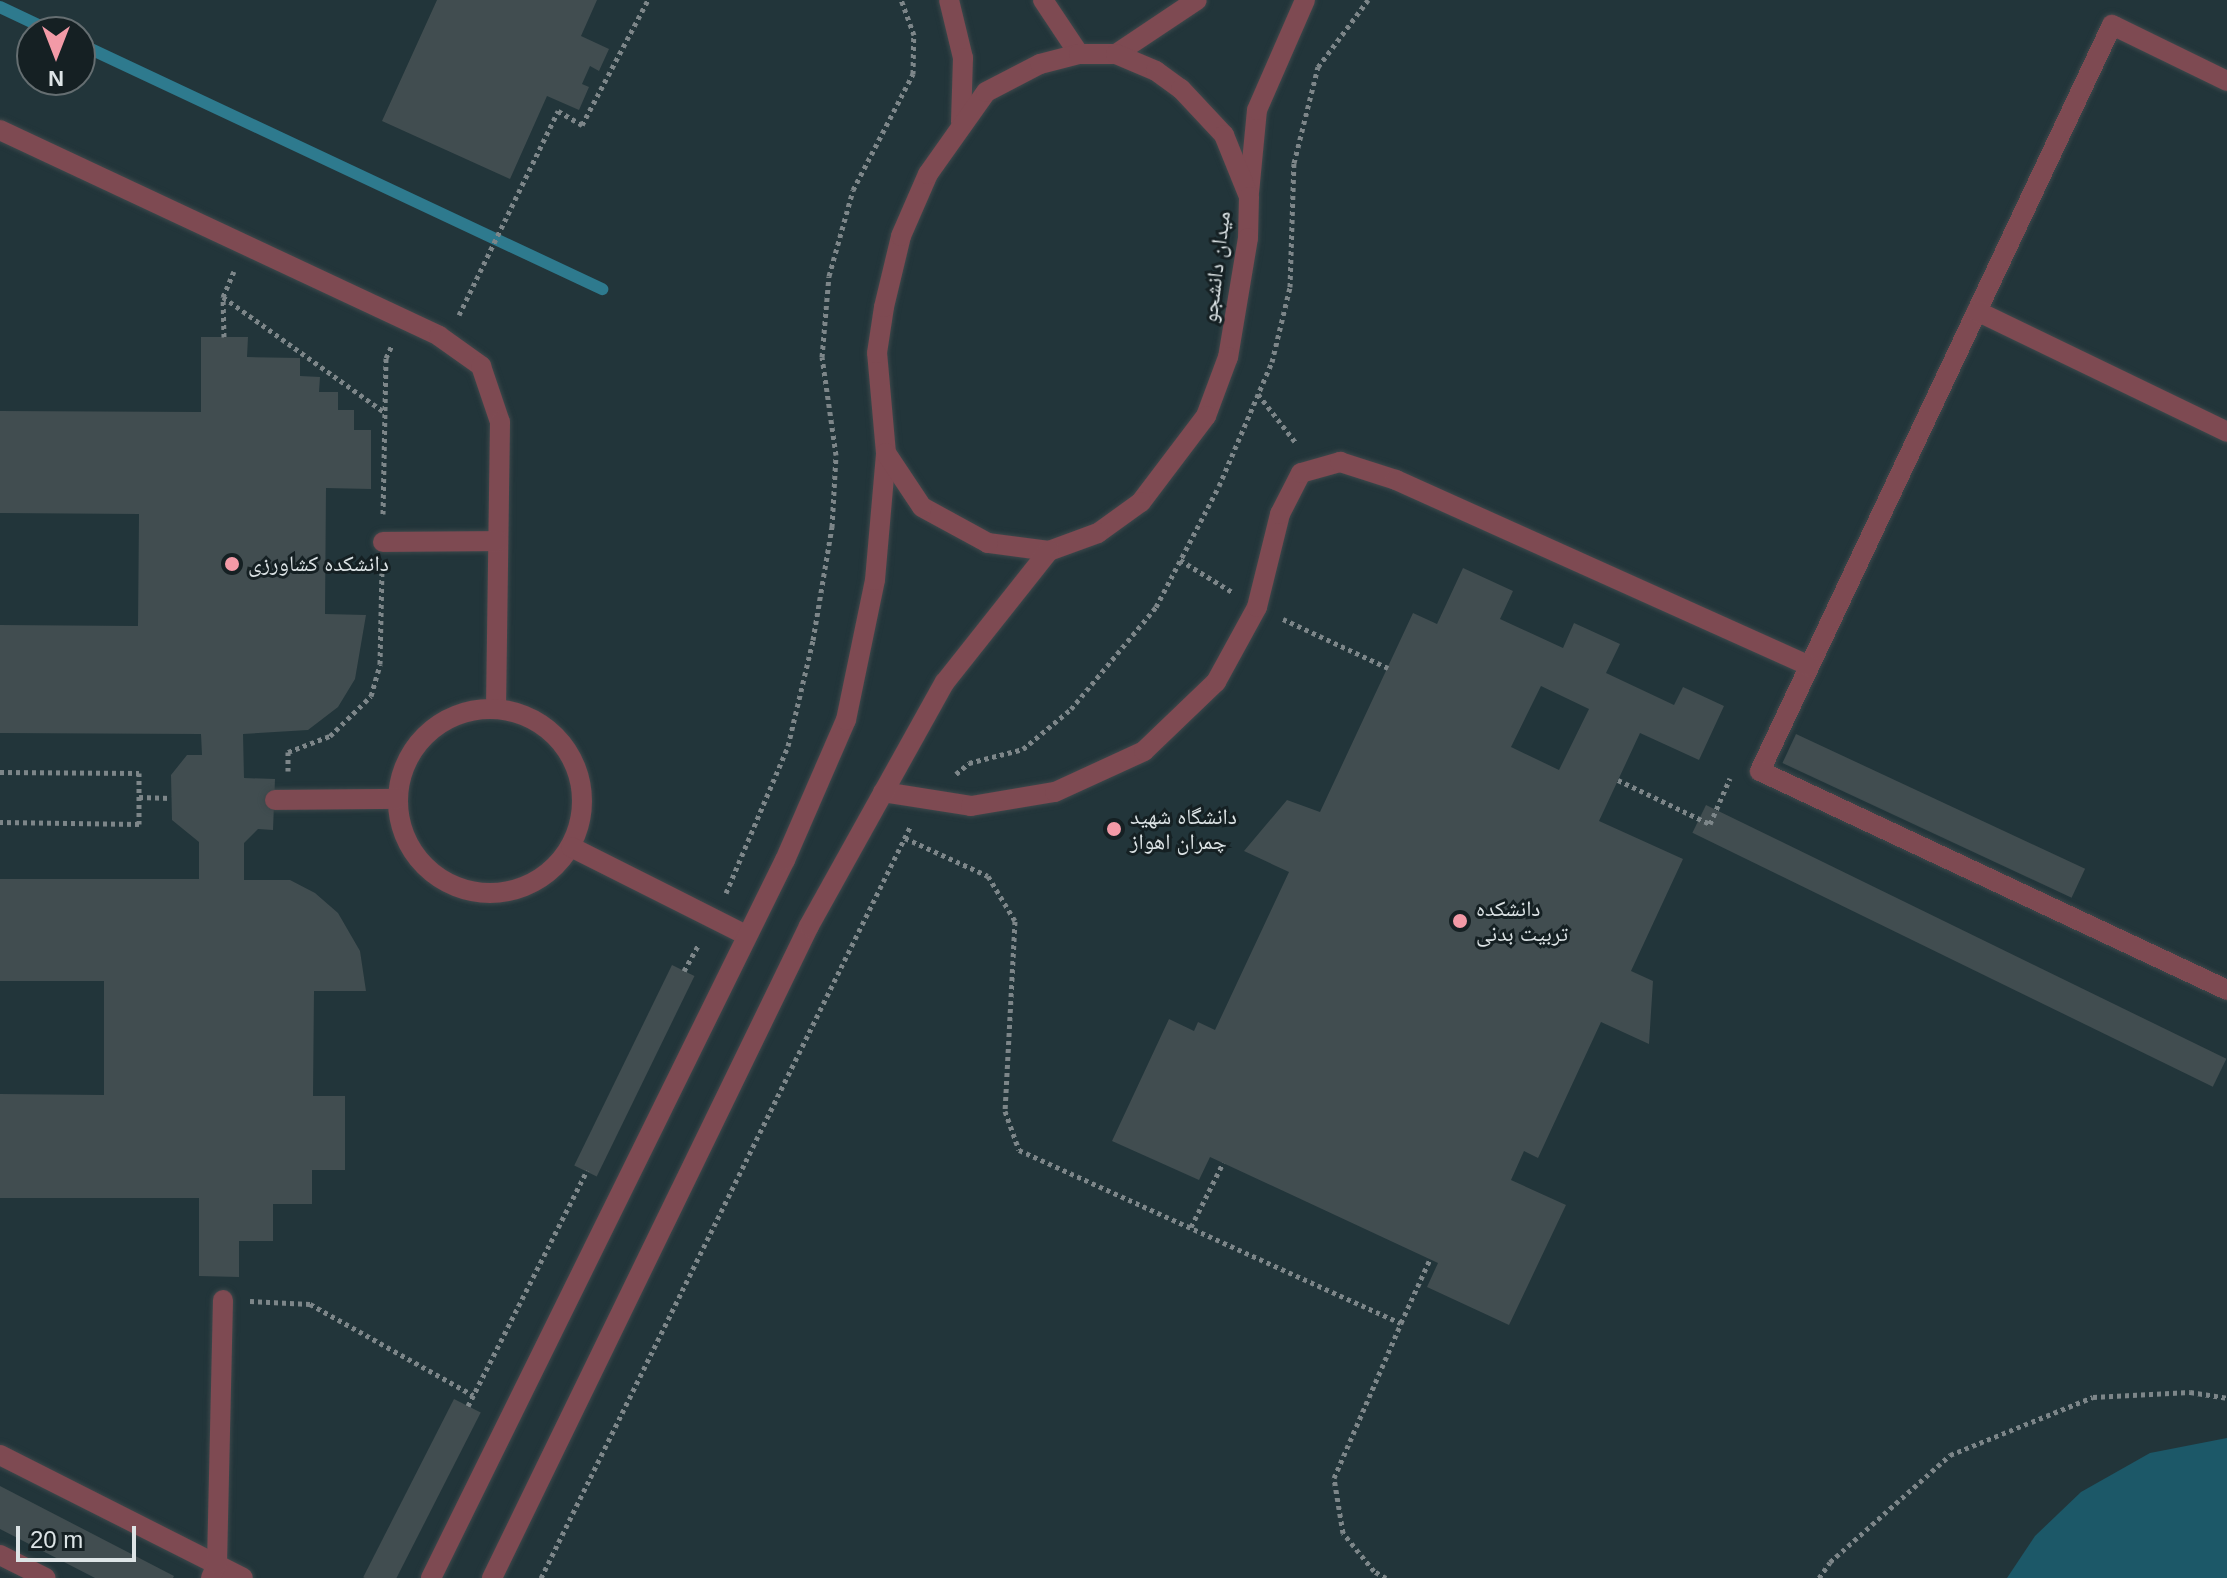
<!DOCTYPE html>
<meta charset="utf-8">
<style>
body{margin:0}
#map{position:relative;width:2227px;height:1578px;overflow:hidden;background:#1f2a2d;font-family:Helvetica,"Noto Naskh Arabic",sans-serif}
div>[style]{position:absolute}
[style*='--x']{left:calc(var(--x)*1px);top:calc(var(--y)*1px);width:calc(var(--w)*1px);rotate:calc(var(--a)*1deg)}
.built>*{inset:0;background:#22353a}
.green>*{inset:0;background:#1c5868}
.stream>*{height:12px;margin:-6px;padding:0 6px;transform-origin:6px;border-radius:6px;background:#2e7a8e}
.building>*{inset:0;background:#414d50;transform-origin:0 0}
.path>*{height:5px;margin-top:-2.5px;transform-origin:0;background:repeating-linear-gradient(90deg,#7d8689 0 4px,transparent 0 8px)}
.roads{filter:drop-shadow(0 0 2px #3d484b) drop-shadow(0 0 2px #3d484b)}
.lane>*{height:20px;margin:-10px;padding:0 10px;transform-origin:10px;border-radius:10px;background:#7e4a52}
.lane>.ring{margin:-10px;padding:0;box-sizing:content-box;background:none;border:20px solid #7e4a52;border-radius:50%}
.dots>*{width:22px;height:22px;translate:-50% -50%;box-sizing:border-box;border:4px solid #152023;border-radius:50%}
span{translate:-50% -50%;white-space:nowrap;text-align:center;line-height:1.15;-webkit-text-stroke:6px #152023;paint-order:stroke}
.street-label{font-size:22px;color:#dde4e6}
.poi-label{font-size:22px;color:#dde4e6}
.left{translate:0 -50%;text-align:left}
.north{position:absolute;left:16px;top:16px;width:80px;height:80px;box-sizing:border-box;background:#152023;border:2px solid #656e71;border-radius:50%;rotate:180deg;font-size:22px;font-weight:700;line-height:32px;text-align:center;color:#dde4e6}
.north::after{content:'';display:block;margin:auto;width:28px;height:36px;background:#f39aa7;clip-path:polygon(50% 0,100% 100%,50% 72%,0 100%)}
.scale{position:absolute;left:16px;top:1526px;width:120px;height:36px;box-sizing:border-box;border:4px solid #dde4e6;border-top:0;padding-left:10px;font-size:24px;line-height:28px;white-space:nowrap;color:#dde4e6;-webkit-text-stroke:6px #152023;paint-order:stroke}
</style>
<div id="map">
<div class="built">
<i style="clip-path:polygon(evenodd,0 0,2227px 0,2227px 1578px,0 1578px,0 0,32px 32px,80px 32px,80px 80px,32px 80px,32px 32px)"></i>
</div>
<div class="green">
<i style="clip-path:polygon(2227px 1438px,2227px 1578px,2007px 1578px,2035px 1536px,2081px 1492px,2150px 1453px)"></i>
</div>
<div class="stream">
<i style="--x:0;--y:7;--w:59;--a:25.3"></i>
<i style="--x:80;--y:44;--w:577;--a:25.14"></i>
</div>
<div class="building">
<i style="clip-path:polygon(437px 0,597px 0,581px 36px,609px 49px,599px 71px,590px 66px,582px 84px,589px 87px,579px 110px,547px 96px,510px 179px,382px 121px)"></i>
<i style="clip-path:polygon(201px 337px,248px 337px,247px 357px,300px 358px,300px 376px,320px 377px,319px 392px,338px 392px,338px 410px,354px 410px,354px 430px,371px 430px,371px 489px,326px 488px,325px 614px,366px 615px,355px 679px,338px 707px,308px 730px,243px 734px,244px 778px,275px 779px,273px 830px,258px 829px,244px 843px,244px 880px,290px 880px,315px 893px,338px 913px,360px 951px,366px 991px,314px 991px,313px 1096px,345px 1096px,345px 1170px,312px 1170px,312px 1204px,273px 1204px,273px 1241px,239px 1241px,239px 1277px,199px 1276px,199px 1198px,0 1198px,0 1094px,104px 1095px,104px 981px,0 981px,0 879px,199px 879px,199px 842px,172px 820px,171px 775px,187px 755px,202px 755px,201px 734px,0 733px,0 625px,138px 626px,139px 514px,0 513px,0 411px,201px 412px)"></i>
<i style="clip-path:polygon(evenodd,1463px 568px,1513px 591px,1500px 619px,1563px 648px,1574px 623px,1620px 644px,1606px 673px,1674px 705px,1683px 687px,1724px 706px,1699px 760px,1640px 733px,1599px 821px,1683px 859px,1631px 971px,1653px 981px,1649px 1044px,1601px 1022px,1538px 1158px,1524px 1151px,1511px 1180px,1566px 1205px,1509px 1325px,1427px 1287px,1438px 1263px,1223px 1163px,1210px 1157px,1199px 1180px,1112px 1141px,1169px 1019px,1194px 1031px,1198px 1022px,1215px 1030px,1289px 872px,1244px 851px,1287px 800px,1320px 812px,1413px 613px,1437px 624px,1463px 568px,1541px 686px,1589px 709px,1559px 770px,1511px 747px,1541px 686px)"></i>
<i style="left:1796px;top:734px;width:319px;height:32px;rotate:25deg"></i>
<i style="left:1706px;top:805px;width:579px;height:31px;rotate:26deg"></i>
<i style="left:672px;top:965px;width:25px;height:223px;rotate:26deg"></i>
<i style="left:454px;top:1399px;width:30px;height:200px;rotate:27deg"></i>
<i style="clip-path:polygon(0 1486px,174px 1576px,173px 1578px,95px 1578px,0 1529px)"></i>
</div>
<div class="path">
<i style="--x:223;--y:297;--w:198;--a:35.5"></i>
<i style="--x:459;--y:315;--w:227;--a:-64.1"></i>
<i style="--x:558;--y:111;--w:28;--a:30"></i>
<i style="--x:582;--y:125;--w:141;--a:-62.2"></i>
<i style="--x:224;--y:337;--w:40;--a:-91.4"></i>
<i style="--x:223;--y:297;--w:28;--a:-67"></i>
<i style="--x:1258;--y:394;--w:62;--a:52.2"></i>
<i style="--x:383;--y:514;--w:156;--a:-88.9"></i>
<i style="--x:386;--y:358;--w:14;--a:-65"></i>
<i style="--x:1180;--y:560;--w:61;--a:31.6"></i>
<i style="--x:1283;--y:619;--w:116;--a:25"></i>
<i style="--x:288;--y:771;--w:19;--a:-90"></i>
<i style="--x:288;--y:752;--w:45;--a:-20.9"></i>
<i style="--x:330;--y:736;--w:57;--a:-44.3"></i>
<i style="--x:371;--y:696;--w:33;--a:-74"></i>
<i style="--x:380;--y:664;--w:92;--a:-88.8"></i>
<i style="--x:0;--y:772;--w:139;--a:0.4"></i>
<i style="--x:139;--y:773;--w:51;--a:90"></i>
<i style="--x:139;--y:824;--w:139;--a:-179.2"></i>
<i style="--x:956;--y:774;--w:17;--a:-40"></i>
<i style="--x:969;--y:763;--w:56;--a:-14.5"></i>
<i style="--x:1023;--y:749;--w:62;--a:-39.8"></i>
<i style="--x:1071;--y:709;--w:133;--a:-50.2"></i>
<i style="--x:1156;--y:607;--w:136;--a:-62.5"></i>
<i style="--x:1219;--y:486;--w:135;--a:-66.9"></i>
<i style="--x:1272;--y:362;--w:77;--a:-76.5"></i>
<i style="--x:1290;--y:287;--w:124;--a:-88.2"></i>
<i style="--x:1294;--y:163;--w:99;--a:-76"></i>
<i style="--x:1318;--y:67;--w:84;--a:-53.3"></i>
<i style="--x:1618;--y:780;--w:102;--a:25.6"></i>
<i style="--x:1710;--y:824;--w:50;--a:-66.5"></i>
<i style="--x:139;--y:797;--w:32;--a:2"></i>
<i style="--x:905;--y:838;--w:91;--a:24.6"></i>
<i style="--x:988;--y:876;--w:52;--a:59"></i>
<i style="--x:1015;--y:921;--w:190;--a:93"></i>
<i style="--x:1005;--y:1111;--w:41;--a:70.3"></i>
<i style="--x:1019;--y:1150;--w:419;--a:24.4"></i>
<i style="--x:1401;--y:1323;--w:70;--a:-65.6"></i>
<i style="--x:726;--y:893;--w:160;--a:-67.1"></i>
<i style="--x:788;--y:746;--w:109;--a:-76.7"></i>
<i style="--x:813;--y:640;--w:115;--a:-80.5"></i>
<i style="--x:832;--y:527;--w:72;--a:-86.8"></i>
<i style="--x:836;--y:455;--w:99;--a:-98.1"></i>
<i style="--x:822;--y:357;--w:81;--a:-85.1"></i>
<i style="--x:829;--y:276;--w:89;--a:-74.4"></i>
<i style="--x:853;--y:190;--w:131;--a:-62.7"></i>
<i style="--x:913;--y:74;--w:39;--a:-89"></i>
<i style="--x:914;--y:35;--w:37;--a:-110"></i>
<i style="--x:684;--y:971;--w:31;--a:-61"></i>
<i style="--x:1191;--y:1227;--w:72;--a:-63.4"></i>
<i style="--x:250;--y:1301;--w:60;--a:2.9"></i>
<i style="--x:310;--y:1304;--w:187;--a:29.2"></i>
<i style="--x:468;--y:1406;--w:264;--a:-63.2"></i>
<i style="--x:541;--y:1578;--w:839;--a:-63.83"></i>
<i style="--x:1386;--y:1578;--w:14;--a:-150"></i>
<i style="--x:1374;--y:1571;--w:49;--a:-129.2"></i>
<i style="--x:1343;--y:1533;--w:56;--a:-99.3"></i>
<i style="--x:1334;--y:1478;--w:169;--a:-66.6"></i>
<i style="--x:1819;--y:1578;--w:19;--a:-55"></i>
<i style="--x:1830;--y:1562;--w:161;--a:-41.7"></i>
<i style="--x:1950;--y:1455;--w:154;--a:-22.1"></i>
<i style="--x:2093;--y:1397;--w:97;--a:-3"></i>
<i style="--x:2190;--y:1392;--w:37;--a:9"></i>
</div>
<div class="roads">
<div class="lane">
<i style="--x:949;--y:0;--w:60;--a:76.4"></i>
<i style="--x:963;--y:58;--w:64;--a:91.8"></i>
<i style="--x:1043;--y:0;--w:65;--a:56.3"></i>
<i style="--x:1116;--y:54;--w:97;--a:-33.7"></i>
<i style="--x:2227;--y:81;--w:128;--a:-154"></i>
<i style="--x:2112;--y:25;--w:825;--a:115.26"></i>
<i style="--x:1760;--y:771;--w:516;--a:25.12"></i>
<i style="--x:0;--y:130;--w:485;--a:25.1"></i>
<i style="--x:439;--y:336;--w:52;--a:35.5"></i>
<i style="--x:481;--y:366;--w:59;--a:71.3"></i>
<i style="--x:500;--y:422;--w:285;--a:90.8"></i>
<i style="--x:1249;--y:193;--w:83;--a:-84.5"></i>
<i style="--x:1257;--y:110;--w:120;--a:-66.4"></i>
<i style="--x:1977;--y:311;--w:278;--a:25.8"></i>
<i style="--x:383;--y:542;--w:115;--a:-0.5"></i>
<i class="ring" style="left:398px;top:709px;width:164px;height:164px"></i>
<i style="--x:883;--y:792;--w:89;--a:9"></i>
<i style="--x:971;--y:806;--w:85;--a:-9.5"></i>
<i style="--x:1055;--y:792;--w:98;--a:-24.7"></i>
<i style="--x:1144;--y:751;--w:100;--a:-43.8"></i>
<i style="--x:1216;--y:682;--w:85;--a:-61.3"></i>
<i style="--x:1257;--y:607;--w:96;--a:-76.1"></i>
<i style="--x:1280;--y:514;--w:46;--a:-62.9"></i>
<i style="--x:1301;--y:473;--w:41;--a:-15.8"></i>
<i style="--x:1340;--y:462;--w:59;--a:17.8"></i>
<i style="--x:1396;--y:480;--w:453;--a:24.2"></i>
<i style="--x:275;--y:800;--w:123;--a:-0.5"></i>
<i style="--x:571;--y:847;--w:196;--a:26.7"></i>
<i style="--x:0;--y:1455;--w:272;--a:26.8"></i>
<i style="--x:0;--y:1555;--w:51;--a:26.6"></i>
<i style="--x:211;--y:1578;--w:15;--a:-67"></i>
<i style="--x:217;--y:1564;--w:264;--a:-88.7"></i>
<i style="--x:431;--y:1578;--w:801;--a:-63.76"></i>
<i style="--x:785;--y:860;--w:153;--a:-66.5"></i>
<i style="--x:846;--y:720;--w:143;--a:-78.3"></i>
<i style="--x:875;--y:580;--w:127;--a:-85"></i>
<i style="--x:886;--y:453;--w:100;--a:-95.1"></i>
<i style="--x:877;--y:353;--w:47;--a:-81.3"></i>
<i style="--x:884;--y:307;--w:73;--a:-76.5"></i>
<i style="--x:901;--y:236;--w:68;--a:-66.5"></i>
<i style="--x:928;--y:174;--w:100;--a:-54.7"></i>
<i style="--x:986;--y:92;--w:61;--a:-27.4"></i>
<i style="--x:1040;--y:64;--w:40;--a:-14.4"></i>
<i style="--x:1079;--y:54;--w:37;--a:0"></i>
<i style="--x:1116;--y:54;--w:43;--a:23"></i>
<i style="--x:1156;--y:71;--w:31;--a:36"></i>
<i style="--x:1181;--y:89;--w:63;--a:46.9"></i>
<i style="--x:1224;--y:135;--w:67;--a:68"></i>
<i style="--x:1249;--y:197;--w:41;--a:91.4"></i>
<i style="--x:1248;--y:238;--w:121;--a:99.5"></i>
<i style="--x:1228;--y:357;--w:63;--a:110.4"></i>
<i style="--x:1206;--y:416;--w:108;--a:127.1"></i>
<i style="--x:1141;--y:502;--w:53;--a:144.2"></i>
<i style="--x:1098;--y:533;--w:52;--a:159.8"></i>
<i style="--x:1049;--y:551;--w:62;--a:-172.5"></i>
<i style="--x:988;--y:543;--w:75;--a:-151.4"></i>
<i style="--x:922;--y:507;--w:65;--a:-123.7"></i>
<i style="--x:492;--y:1578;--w:725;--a:-64.07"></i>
<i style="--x:809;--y:926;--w:279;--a:-60.9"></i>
<i style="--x:945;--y:682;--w:167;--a:-51.6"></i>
</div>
</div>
<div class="dots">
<i style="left:232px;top:564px;background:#f39aa7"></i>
<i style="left:1114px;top:829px;background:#f39aa7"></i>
<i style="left:1460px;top:921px;background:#f39aa7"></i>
</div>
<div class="street-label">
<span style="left:1216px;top:267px;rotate:-83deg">میدان دانشجو</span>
</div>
<div class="poi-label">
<span class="left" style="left:248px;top:564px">دانشکده کشاورزی</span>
<span class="left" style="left:1130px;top:829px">دانشگاه شهید<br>چمران اهواز</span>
<span class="left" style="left:1476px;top:921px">دانشکده<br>تربیت بدنی</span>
</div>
<div class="north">N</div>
<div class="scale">20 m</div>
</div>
